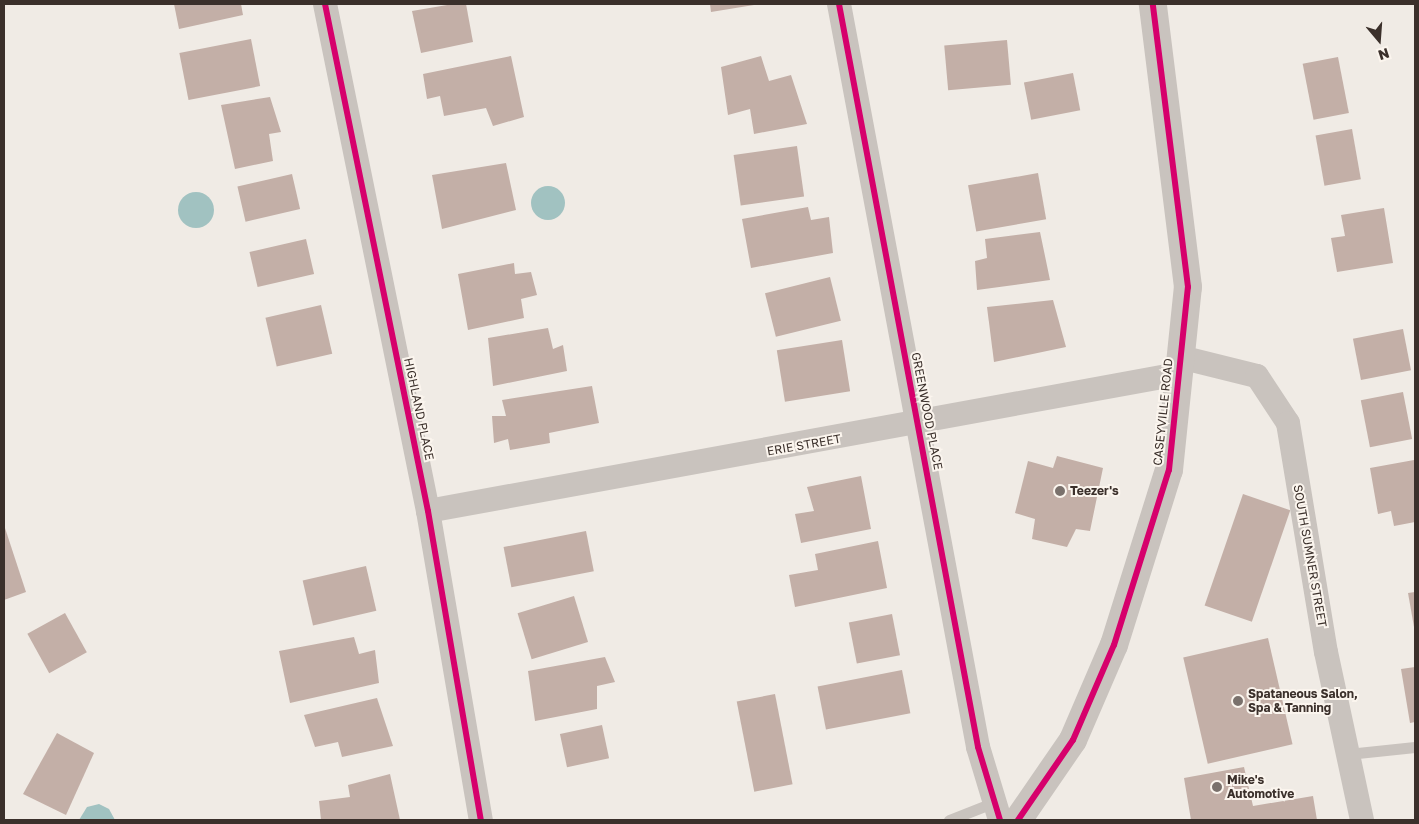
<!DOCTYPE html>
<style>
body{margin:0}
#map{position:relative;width:1419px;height:824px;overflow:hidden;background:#f0ebe5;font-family:"Golos Text",sans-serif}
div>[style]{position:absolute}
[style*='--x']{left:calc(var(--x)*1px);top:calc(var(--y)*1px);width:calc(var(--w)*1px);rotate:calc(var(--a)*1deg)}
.water>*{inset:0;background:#a1c2c1}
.round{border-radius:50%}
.building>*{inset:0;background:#c3afa7;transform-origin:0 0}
.service>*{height:11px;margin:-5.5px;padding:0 5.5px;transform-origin:5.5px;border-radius:5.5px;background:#c9c3be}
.minor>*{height:24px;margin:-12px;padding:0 12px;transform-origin:12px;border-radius:12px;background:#c9c3be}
.tertiary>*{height:28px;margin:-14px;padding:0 14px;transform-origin:14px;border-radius:14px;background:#c9c3be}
.cycleway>*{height:6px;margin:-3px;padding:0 3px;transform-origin:3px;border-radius:3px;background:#d6006c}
.dots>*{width:14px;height:14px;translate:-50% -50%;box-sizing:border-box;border:2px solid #fbf5ee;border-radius:50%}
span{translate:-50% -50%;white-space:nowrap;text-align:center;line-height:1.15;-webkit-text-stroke:4px #fbf5ee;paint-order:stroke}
.street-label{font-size:12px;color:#3b302b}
.poi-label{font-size:12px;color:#3b302b;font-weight:700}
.left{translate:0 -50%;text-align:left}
.frame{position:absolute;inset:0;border:5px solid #3b302b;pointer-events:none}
.north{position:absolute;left:1354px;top:15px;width:50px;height:50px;-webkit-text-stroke:4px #fbf5ee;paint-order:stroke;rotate:162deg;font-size:14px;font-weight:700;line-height:20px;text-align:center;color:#3b302b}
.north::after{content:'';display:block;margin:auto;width:18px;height:22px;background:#3b302b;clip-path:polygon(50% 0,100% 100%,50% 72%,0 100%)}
</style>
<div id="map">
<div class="water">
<i class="round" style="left:531px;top:186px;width:34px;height:34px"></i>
<i class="round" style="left:178px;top:192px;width:36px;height:36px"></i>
<i style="clip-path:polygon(99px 804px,109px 809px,115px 820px,79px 820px,87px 807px)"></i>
</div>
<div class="building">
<i style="clip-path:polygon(174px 4px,241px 4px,243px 15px,179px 29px)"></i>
<i style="clip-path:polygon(453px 4px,466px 4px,473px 42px,421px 53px,412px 11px)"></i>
<i style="clip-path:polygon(710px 4px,754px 4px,754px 5px,711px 12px)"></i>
<i style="left:251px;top:39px;width:48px;height:73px;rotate:79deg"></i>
<i style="left:1007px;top:40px;width:45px;height:63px;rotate:85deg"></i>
<i style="clip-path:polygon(511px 56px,524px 117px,493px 126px,486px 108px,444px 116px,440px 96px,427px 99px,423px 74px)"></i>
<i style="clip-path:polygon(761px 56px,769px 81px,791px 75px,807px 124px,754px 134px,750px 109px,728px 115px,721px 67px)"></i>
<i style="left:1338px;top:57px;width:57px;height:36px;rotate:79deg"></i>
<i style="left:1073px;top:73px;width:38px;height:50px;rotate:79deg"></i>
<i style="clip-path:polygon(270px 97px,281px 132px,269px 134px,273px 161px,235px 169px,221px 105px)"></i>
<i style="left:1352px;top:129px;width:51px;height:37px;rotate:80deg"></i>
<i style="left:797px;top:146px;width:51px;height:64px;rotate:82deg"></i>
<i style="clip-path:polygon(506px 163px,516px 210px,442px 229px,432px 175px)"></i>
<i style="left:1038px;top:173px;width:47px;height:71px;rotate:80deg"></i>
<i style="left:292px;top:174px;width:36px;height:56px;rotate:77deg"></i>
<i style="clip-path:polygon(808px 207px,811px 220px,829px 217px,833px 253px,751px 268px,742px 219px)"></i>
<i style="clip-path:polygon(1384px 208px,1393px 263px,1337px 272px,1331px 238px,1345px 236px,1341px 215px)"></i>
<i style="clip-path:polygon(1040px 232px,1050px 280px,977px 290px,975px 261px,987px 258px,985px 239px)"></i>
<i style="left:306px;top:239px;width:36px;height:58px;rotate:77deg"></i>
<i style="clip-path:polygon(514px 263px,515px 274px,531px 272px,537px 295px,521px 299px,524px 318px,468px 330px,458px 274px)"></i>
<i style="left:830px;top:277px;width:45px;height:67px;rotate:76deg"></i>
<i style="clip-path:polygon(1053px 300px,1066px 347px,994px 362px,987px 307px)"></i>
<i style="left:321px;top:305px;width:50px;height:57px;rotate:77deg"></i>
<i style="clip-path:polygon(548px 328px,553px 349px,563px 345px,567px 371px,493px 386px,488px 338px)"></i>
<i style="left:1403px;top:329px;width:42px;height:51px;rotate:79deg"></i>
<i style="left:842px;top:340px;width:52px;height:66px;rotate:81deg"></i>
<i style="clip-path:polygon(592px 386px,599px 423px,549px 433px,550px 443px,510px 450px,508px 439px,494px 443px,492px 416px,506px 416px,502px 400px)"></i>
<i style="left:1403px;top:392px;width:48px;height:43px;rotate:79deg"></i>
<i style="clip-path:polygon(1057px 456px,1103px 468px,1090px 531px,1076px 529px,1067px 547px,1032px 539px,1035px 519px,1015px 513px,1028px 461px,1053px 468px)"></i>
<i style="clip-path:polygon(1414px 460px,1415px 522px,1394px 526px,1391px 511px,1378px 514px,1370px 468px)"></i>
<i style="clip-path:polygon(861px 476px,871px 529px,801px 543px,795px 514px,814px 511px,807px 487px)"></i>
<i style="left:1243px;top:494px;width:50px;height:118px;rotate:19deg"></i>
<i style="clip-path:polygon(4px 525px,26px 592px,4px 600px)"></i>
<i style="left:586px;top:531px;width:41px;height:84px;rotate:79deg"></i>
<i style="clip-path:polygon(878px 541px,887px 588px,795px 607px,789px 575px,818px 570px,815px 554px)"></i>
<i style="left:366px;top:566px;width:46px;height:65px;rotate:77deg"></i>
<i style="clip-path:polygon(1415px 592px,1415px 627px,1414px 627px,1408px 593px)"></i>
<i style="left:574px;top:596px;width:48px;height:59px;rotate:73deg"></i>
<i style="left:65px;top:613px;width:45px;height:43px;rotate:61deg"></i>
<i style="left:892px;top:614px;width:42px;height:44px;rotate:79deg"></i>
<i style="clip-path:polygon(354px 637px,359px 654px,375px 650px,379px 683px,290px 703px,279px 651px)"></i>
<i style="left:1268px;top:638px;width:109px;height:87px;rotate:77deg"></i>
<i style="clip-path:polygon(605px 657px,615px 682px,597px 686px,597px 709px,535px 721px,528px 671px)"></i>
<i style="clip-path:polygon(1415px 667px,1415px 722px,1410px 723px,1401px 669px)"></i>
<i style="left:902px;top:670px;width:44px;height:86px;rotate:79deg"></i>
<i style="left:775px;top:694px;width:92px;height:39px;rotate:79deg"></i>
<i style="clip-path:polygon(377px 698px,393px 746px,342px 757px,338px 742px,315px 747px,304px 715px)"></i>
<i style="left:602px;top:725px;width:34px;height:43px;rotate:78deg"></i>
<i style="clip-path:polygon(57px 733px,94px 753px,66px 815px,23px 794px)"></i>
<i style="clip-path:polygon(1244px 767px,1253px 806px,1313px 796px,1317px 820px,1191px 820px,1184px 778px)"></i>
<i style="clip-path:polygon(390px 774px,400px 820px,321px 820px,319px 801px,350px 797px,348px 785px)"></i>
</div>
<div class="service">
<i style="--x:1348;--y:754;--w:67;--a:-6"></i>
<i style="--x:949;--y:820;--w:49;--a:-21.4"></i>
</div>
<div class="minor">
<i style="--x:325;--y:4;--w:517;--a:78.52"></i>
<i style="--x:428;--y:511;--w:314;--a:80.3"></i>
<i style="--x:839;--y:4;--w:756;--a:79.4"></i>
<i style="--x:978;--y:747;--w:76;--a:73.2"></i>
<i style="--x:1180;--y:357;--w:79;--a:13.9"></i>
<i style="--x:1257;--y:376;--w:56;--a:56.6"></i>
<i style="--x:1288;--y:423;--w:232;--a:80.6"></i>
<i style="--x:1326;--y:652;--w:172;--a:77.9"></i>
<i style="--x:428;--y:511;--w:762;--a:-10.35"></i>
</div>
<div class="tertiary">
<i style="--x:1018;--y:820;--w:97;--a:-55.5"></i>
<i style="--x:1073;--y:740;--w:103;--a:-66.7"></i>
<i style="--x:1114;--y:645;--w:183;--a:-72.6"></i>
<i style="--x:1169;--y:470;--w:184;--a:-84.1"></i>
<i style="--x:1188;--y:287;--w:285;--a:-97.1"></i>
</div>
<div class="cycleway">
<i style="--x:325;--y:4;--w:517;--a:78.52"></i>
<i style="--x:428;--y:511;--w:314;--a:80.3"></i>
<i style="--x:839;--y:4;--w:756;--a:79.4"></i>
<i style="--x:978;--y:747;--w:76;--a:73.2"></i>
<i style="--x:1018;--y:820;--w:97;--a:-55.5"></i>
<i style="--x:1073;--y:740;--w:103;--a:-66.7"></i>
<i style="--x:1114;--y:645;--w:183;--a:-72.6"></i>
<i style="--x:1169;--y:470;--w:184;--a:-84.1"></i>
<i style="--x:1188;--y:287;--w:285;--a:-97.1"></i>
</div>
<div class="dots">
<i style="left:1060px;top:491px;background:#7a716c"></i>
<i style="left:1238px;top:701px;background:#7a716c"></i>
<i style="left:1217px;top:787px;background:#7a716c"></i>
</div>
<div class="street-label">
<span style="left:419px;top:409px;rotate:78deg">HIGHLAND PLACE</span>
<span style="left:927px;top:411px;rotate:79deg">GREENWOOD PLACE</span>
<span style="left:1163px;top:412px;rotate:-84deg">CASEYVILLE ROAD</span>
<span style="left:804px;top:445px;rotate:-10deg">ERIE STREET</span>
<span style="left:1310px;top:556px;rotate:80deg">SOUTH SUMNER STREET</span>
</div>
<div class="poi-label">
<span class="left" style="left:1070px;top:491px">Teezer's</span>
<span class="left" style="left:1248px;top:701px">Spataneous Salon,<br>Spa &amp; Tanning</span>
<span class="left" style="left:1227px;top:787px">Mike's<br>Automotive</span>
</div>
<div class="frame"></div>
<div class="north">N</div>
</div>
